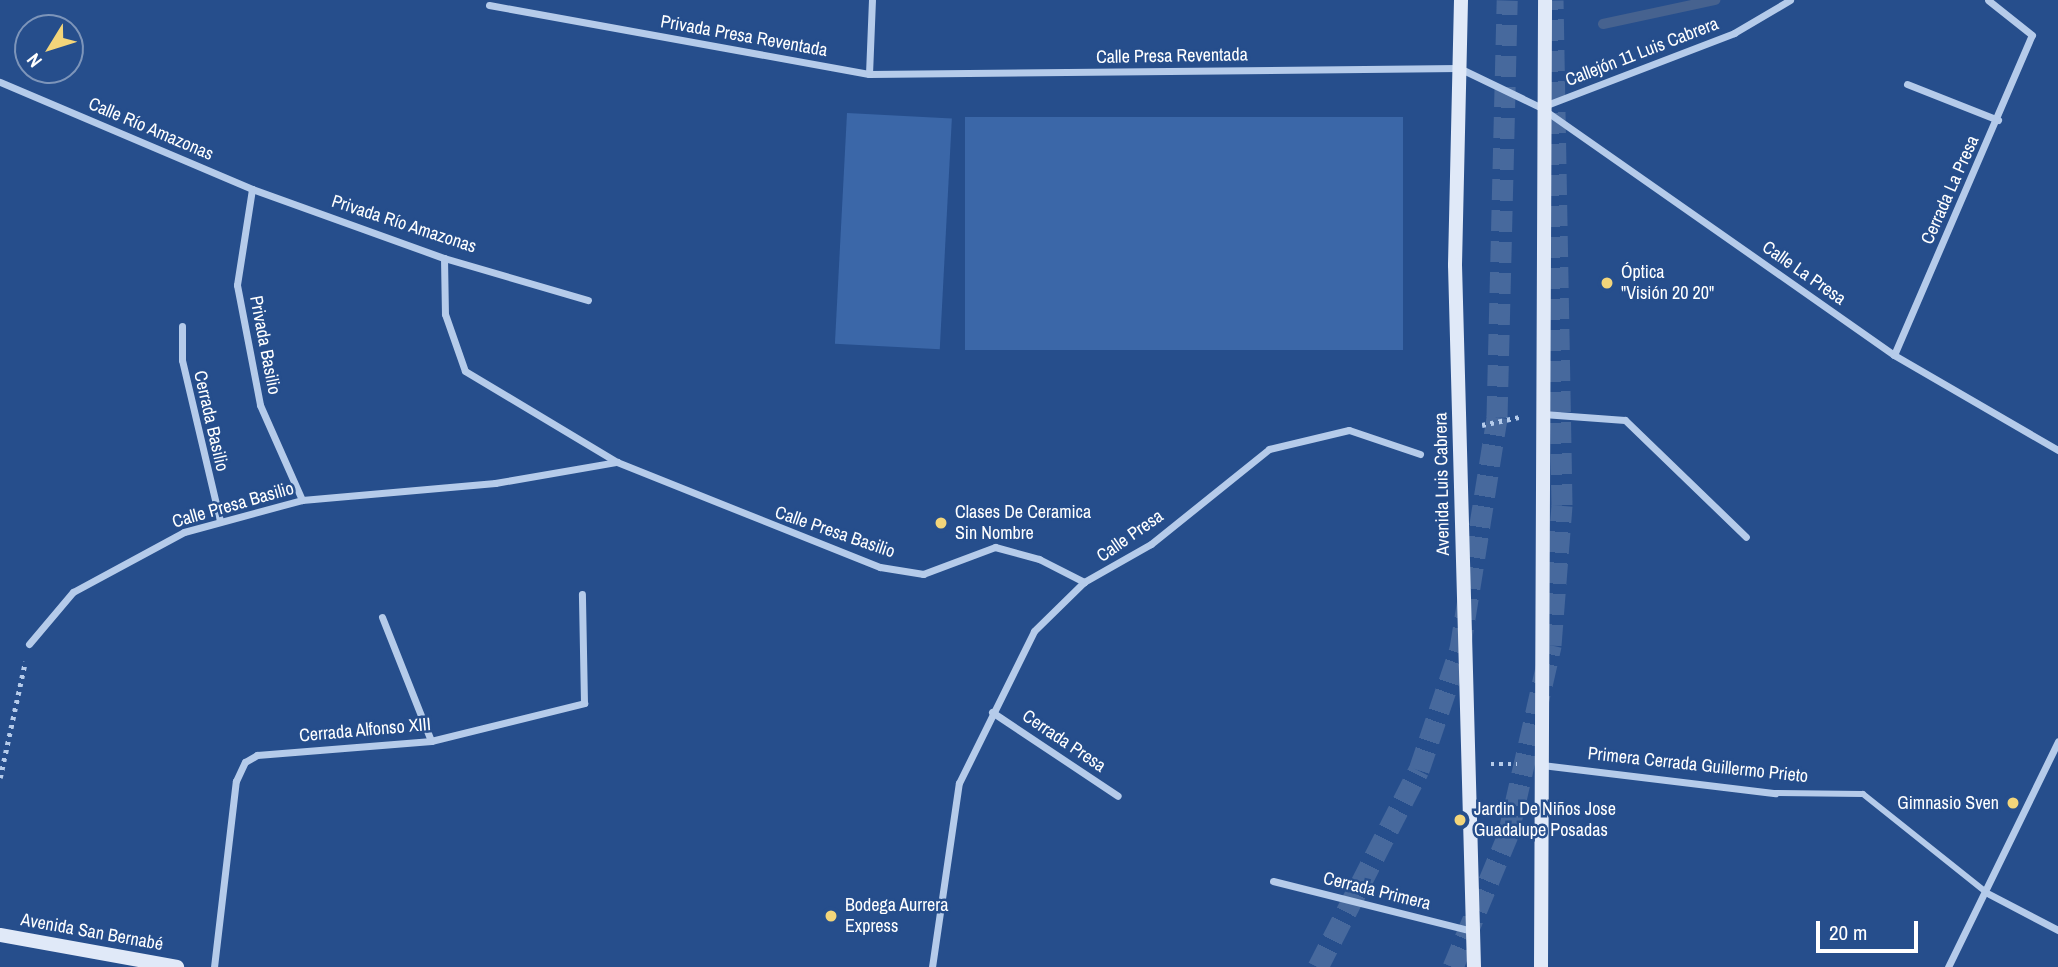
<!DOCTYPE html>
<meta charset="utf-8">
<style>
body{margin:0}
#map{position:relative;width:2058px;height:967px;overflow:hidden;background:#264e8c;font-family:"Archivo Narrow",sans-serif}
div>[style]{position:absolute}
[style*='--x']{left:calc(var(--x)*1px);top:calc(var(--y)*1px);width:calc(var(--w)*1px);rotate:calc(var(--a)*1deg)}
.green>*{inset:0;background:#3b67a8;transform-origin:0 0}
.stream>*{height:10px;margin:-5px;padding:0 5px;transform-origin:5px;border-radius:5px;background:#46628f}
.motorway-tunnel>*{height:21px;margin-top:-10.5px;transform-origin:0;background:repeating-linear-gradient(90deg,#47699d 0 21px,transparent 0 31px)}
.path>*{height:4.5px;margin-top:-2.25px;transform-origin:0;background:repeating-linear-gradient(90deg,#b5cbea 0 3.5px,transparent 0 8.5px)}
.pedestrian>*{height:6px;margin:-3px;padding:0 3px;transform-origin:3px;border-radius:3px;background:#b5cbea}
.minor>*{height:7px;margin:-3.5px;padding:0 3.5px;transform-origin:3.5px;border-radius:3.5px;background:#b5cbea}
.secondary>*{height:14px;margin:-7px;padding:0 7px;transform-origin:7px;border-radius:7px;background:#e0e9f8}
.dots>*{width:19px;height:19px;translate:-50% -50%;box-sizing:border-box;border:4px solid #264e8c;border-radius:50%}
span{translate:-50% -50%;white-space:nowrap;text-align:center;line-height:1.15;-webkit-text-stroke:5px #264e8c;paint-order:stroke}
.street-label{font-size:18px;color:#fff}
.poi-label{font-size:18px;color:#fff}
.left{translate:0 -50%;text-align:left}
.right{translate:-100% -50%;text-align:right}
.north{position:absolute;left:14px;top:14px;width:70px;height:70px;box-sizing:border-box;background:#264e8c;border:2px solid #7d95ba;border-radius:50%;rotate:232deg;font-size:19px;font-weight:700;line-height:28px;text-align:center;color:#fff}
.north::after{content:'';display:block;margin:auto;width:24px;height:32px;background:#f3d57a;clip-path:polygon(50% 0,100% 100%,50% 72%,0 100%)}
.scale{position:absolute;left:1816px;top:921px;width:102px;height:32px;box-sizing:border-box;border:4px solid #fff;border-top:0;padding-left:9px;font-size:21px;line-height:24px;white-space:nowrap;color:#fff;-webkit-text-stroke:5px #264e8c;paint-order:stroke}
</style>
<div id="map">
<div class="green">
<i style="left:847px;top:113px;width:105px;height:231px;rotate:3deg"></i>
<i style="left:965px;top:117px;width:438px;height:233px"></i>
</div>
<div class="stream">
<i style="--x:1603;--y:24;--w:115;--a:-12.1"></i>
</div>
<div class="motorway-tunnel">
<i style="--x:1318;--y:967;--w:221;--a:-62.9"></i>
<i style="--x:1419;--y:770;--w:128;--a:-71.3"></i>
<i style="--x:1460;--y:649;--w:235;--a:-80.9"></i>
<i style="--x:1497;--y:417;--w:417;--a:-88.6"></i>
<i style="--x:1453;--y:967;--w:143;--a:-67.4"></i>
<i style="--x:1508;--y:835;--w:195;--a:-77.2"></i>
<i style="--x:1551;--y:645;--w:140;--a:-85.5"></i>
<i style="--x:1562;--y:505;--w:505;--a:-91.02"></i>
</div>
<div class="path">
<i style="--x:1482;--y:425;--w:40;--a:-12"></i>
<i style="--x:1491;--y:764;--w:26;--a:0"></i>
<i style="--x:0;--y:778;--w:119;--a:-77.8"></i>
</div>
<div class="pedestrian">
<i style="--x:1775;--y:793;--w:88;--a:0.7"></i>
<i style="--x:1863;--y:794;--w:159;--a:38.6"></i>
</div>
<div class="minor">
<i style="--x:489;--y:5;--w:386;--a:10.3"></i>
<i style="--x:869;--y:74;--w:590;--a:-0.58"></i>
<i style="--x:1459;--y:68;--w:90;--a:25.7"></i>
<i style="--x:1540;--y:107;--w:432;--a:35"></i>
<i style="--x:1894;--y:355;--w:190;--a:30.1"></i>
<i style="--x:869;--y:74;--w:74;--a:-87.7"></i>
<i style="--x:0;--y:82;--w:274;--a:23"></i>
<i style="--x:252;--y:189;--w:204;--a:19.8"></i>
<i style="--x:444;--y:258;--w:150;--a:16.3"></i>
<i style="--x:1907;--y:84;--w:98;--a:21.6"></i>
<i style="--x:1544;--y:106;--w:204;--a:-21"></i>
<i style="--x:1734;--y:33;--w:65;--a:-30.5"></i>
<i style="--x:252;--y:189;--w:97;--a:98.9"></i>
<i style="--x:237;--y:285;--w:122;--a:79.1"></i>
<i style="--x:260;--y:405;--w:104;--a:66.1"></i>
<i style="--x:444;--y:258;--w:56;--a:89"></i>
<i style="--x:445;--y:314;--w:60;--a:70.7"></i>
<i style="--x:465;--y:371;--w:177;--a:30.9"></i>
<i style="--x:182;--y:326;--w:34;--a:90"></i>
<i style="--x:182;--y:360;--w:165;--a:76.7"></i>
<i style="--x:1894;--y:355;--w:348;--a:-66.7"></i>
<i style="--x:2032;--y:35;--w:56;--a:-141.5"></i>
<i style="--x:1543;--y:414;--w:82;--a:4.2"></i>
<i style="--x:1625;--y:420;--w:168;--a:44"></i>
<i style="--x:382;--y:617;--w:133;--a:68.4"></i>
<i style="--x:29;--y:644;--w:68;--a:-49.8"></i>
<i style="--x:73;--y:592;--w:126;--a:-28.4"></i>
<i style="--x:184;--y:532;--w:122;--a:-15.2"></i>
<i style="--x:302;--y:500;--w:194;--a:-5"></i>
<i style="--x:495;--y:483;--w:124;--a:-9.8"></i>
<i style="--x:617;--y:462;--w:283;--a:21.8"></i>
<i style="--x:880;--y:567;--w:44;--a:9.2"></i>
<i style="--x:923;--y:574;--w:77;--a:-20.6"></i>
<i style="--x:995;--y:547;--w:46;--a:15.3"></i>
<i style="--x:1039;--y:559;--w:51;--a:27.1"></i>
<i style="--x:992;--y:712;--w:151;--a:33.7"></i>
<i style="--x:1542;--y:765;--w:235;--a:6.9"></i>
<i style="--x:1273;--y:881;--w:205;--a:14.1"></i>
<i style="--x:1989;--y:894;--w:78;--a:27.6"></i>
<i style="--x:214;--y:967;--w:187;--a:-83.3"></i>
<i style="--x:236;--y:781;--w:21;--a:-65"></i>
<i style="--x:245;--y:762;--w:14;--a:-30"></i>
<i style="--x:257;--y:755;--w:175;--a:-4.6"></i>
<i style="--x:431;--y:741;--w:158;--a:-13.9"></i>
<i style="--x:584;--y:703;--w:109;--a:-91.1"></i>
<i style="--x:932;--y:967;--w:186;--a:-81.7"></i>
<i style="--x:959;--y:783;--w:169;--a:-63.7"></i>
<i style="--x:1034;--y:631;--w:70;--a:-44.4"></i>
<i style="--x:1084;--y:582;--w:77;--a:-29.6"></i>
<i style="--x:1151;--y:544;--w:151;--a:-38.8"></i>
<i style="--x:1269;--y:449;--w:82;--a:-13.4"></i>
<i style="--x:1349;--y:430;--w:75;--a:18.7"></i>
<i style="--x:1948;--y:967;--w:251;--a:-64"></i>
</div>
<div class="secondary">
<i style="--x:1461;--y:0;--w:265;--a:91.3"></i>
<i style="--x:1455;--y:265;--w:702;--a:88.45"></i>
<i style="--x:0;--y:935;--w:180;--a:10.2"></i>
<i style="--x:1541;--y:967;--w:967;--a:-89.76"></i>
</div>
<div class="dots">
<i style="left:1607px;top:283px;background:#f3d57a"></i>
<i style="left:941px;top:523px;background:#f3d57a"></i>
<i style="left:2013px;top:803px;background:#f3d57a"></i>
<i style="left:1460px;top:820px;background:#f3d57a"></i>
<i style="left:831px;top:916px;background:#f3d57a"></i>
</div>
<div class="street-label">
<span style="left:744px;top:36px;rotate:10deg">Privada Presa Reventada</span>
<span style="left:1642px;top:52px;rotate:-21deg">Callejón 11 Luis Cabrera</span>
<span style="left:1172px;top:56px;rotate:-1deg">Calle Presa Reventada</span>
<span style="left:151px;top:129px;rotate:23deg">Calle Río Amazonas</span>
<span style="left:1950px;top:190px;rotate:-66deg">Cerrada La Presa</span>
<span style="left:404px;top:224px;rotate:18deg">Privada Río Amazonas</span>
<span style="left:1804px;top:273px;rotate:35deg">Calle La Presa</span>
<span style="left:265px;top:345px;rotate:79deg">Privada Basilio</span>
<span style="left:211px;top:421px;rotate:77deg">Cerrada Basilio</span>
<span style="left:1442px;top:484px;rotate:-91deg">Avenida Luis Cabrera</span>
<span style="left:233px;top:505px;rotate:-16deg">Calle Presa Basilio</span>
<span style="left:835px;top:532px;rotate:19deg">Calle Presa Basilio</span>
<span style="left:1130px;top:536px;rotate:-35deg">Calle Presa</span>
<span style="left:365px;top:730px;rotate:-5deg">Cerrada Alfonso XIII</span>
<span style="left:1064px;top:741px;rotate:34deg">Cerrada Presa</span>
<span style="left:1698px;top:765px;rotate:6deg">Primera Cerrada Guillermo Prieto</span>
<span style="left:1377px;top:891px;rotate:14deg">Cerrada Primera</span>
<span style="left:92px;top:932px;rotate:10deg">Avenida San Bernabé</span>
</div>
<div class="poi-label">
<span class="left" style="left:1621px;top:283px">Óptica<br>"Visión 20 20"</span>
<span class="left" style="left:955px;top:523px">Clases De Ceramica<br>Sin Nombre</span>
<span class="right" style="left:1999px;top:803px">Gimnasio Sven</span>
<span class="left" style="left:1474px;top:820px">Jardin De Niños Jose<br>Guadalupe Posadas</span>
<span class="left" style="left:845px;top:916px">Bodega Aurrera<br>Express</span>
</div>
<div class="north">N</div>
<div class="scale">20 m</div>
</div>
